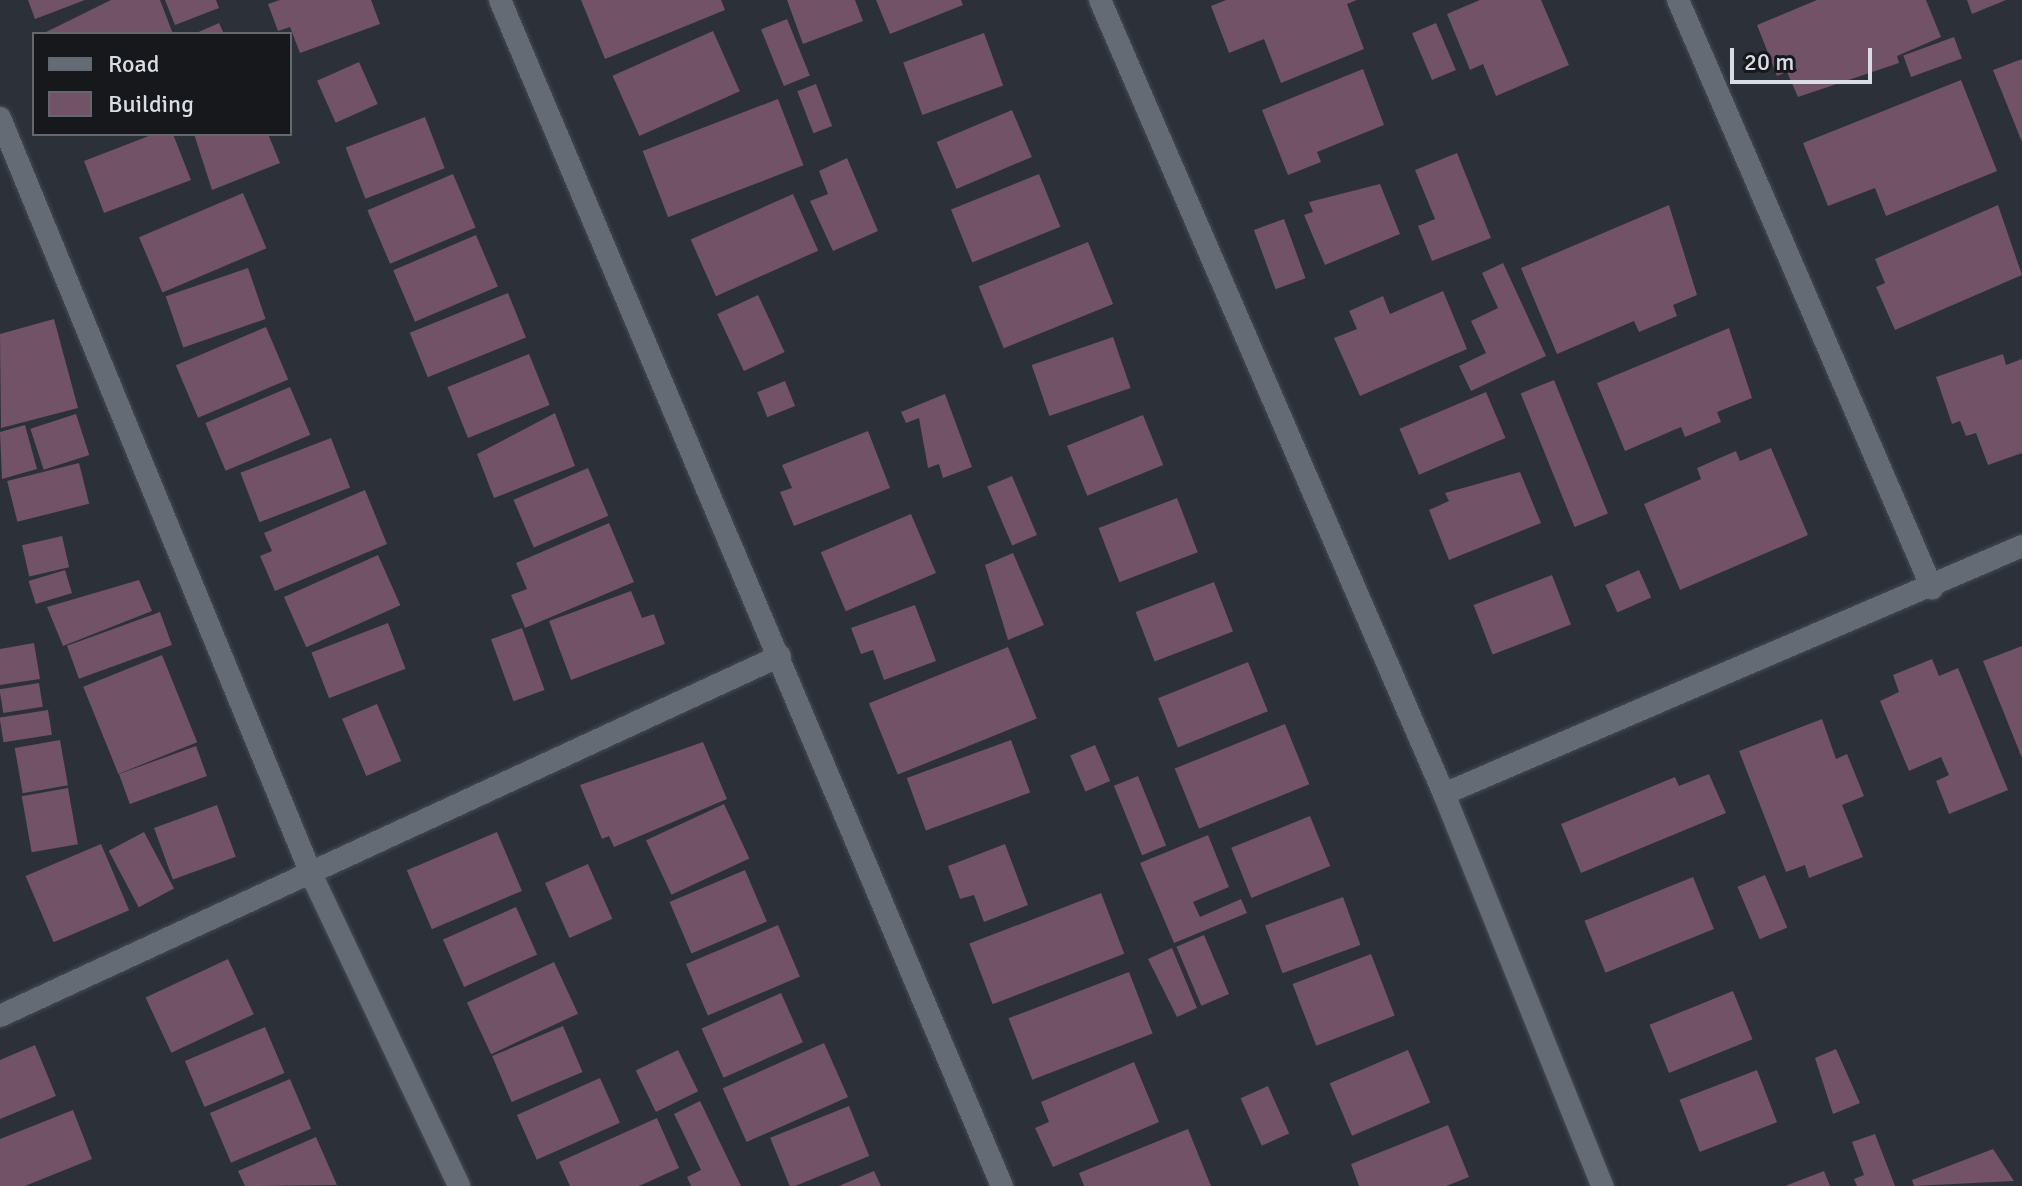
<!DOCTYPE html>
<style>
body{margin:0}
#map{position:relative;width:2022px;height:1186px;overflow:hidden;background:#2b3039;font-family:Signika,sans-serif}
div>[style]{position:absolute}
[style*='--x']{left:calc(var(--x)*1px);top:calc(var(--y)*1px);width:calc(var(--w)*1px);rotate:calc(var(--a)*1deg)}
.building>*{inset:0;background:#725265;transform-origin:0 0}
.roads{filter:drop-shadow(0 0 2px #474b53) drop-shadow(0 0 2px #474b53)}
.minor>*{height:22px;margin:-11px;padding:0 11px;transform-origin:11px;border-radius:11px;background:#656b75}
span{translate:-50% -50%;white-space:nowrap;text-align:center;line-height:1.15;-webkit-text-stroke:6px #16181c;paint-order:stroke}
.legend{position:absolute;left:32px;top:32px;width:260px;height:104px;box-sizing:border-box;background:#16181c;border:2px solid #64676c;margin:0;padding:10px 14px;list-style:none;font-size:24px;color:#d9dde3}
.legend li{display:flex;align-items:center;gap:16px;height:40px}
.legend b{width:40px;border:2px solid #64676c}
.scale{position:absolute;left:1730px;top:48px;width:142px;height:36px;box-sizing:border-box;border:4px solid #d9dde3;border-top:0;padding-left:10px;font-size:24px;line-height:28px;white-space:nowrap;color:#d9dde3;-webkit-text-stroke:6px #16181c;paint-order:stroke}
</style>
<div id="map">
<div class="building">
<i style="clip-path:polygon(28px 0,85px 0,35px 19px)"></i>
<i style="clip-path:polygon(111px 0,160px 0,173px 34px,42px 34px)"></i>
<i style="clip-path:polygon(165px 0,216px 0,219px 8px,175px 25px)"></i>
<i style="clip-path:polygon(280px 0,371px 0,380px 24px,300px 53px,290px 27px,278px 31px,268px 4px)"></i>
<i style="clip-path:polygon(581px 0,721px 0,725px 10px,605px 59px)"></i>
<i style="clip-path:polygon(787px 0,855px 0,863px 21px,803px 44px)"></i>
<i style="clip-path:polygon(876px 0,961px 0,963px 5px,890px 34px)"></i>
<i style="clip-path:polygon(1226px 0,1357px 0,1347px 4px,1364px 49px,1281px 83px,1264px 39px,1229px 53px,1211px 6px)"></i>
<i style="clip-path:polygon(1480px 0,1541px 0,1569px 65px,1496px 96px,1483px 64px,1470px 70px,1447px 14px)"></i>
<i style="clip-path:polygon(1817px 0,1926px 0,1941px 37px,1897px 56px,1899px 63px,1798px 97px,1787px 72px,1777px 76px,1757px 25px)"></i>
<i style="clip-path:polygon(1967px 0,2006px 0,1972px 14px)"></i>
<i style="left:787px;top:19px;width:61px;height:28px;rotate:68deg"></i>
<i style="clip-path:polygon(219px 23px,224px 34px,194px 34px)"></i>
<i style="left:1436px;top:23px;width:51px;height:26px;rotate:67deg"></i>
<i style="left:713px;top:31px;width:66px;height:110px;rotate:66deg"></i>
<i style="left:984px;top:33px;width:56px;height:86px;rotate:70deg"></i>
<i style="left:1954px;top:37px;width:23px;height:54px;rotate:70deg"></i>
<i style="clip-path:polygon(2022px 59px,2022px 142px,1993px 70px)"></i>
<i style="left:359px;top:62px;width:46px;height:46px;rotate:66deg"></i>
<i style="clip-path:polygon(1363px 69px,1384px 125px,1317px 152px,1321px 162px,1288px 175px,1262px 110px)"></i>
<i style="clip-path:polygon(1961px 80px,1997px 171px,1886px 216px,1875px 188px,1828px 206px,1803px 143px)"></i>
<i style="left:816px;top:84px;width:45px;height:20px;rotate:69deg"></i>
<i style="left:778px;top:99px;width:71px;height:145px;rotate:69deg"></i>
<i style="left:1012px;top:110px;width:51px;height:82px;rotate:67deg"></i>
<i style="left:425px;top:117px;width:55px;height:85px;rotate:69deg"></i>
<i style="clip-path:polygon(154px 134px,173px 134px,191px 180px,104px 213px,84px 161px)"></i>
<i style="clip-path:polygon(194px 134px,268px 134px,280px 163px,212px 190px)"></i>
<i style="clip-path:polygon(1457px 153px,1491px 238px,1432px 261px,1418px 226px,1435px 219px,1415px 170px)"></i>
<i style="clip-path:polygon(847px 158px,878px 231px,833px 251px,810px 201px,828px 194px,819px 171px)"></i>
<i style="left:453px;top:174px;width:58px;height:93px;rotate:67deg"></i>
<i style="left:1039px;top:174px;width:57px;height:95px;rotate:68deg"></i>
<i style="clip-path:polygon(1380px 184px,1400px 234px,1325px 265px,1304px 215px,1313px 212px,1309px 202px)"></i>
<i style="left:243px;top:193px;width:60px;height:113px;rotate:67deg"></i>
<i style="left:793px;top:194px;width:62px;height:112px;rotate:66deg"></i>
<i style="clip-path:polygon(1669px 205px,1697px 295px,1673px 305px,1677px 316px,1639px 332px,1634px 321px,1557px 354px,1521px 268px)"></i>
<i style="clip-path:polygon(1998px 205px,2022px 275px,1895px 330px,1876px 287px,1885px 283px,1875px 259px)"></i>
<i style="left:1284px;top:219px;width:63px;height:32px;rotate:70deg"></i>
<i style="left:476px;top:235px;width:56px;height:90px;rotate:67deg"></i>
<i style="left:1088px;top:242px;width:67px;height:118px;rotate:68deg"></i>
<i style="clip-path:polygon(1503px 263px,1546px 356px,1471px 391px,1459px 366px,1486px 353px,1471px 321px,1498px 308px,1482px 273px)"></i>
<i style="left:248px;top:268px;width:54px;height:87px;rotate:71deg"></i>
<i style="clip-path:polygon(1443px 291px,1467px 349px,1360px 396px,1334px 338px,1357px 329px,1349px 311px,1383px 296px,1390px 314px)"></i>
<i style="left:508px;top:293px;width:48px;height:106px;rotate:68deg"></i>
<i style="left:758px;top:295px;width:63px;height:45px;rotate:65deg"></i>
<i style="clip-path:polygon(54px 319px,78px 408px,1px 428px,0 334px)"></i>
<i style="left:266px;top:327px;width:57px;height:98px;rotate:67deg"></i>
<i style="clip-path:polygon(1729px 328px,1752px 398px,1717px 412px,1721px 422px,1685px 437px,1681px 427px,1625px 451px,1597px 383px)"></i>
<i style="left:1113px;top:337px;width:54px;height:86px;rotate:71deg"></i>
<i style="left:529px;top:354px;width:55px;height:88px;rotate:68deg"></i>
<i style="clip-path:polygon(2003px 354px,2006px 365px,2022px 359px,2022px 453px,1988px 465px,1976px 433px,1966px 436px,1960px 421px,1952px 424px,1936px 377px)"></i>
<i style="left:1554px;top:380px;width:144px;height:36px;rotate:68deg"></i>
<i style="left:785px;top:381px;width:27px;height:30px;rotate:68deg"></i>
<i style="left:290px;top:387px;width:52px;height:92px;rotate:67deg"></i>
<i style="left:1486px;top:392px;width:50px;height:94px;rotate:67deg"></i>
<i style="clip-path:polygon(945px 394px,972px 467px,943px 478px,939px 464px,928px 468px,919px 418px,906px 423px,901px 412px)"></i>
<i style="clip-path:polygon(555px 413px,575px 466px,494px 498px,477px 454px)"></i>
<i style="left:76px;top:414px;width:43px;height:48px;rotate:72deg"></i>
<i style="left:1143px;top:415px;width:54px;height:82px;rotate:68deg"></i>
<i style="clip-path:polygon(25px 425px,37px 469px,2px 479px,0 432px)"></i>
<i style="clip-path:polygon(868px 431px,890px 488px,794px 526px,780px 492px,792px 488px,782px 465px)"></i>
<i style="left:331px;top:438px;width:53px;height:97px;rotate:69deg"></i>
<i style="clip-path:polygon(1771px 448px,1808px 535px,1680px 590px,1644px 504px,1701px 479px,1697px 468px,1736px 451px,1740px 461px)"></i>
<i style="left:79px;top:463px;width:42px;height:74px;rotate:76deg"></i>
<i style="left:588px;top:468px;width:52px;height:81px;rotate:67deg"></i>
<i style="clip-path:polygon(1520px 472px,1541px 523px,1449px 560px,1429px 510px,1449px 501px,1445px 493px)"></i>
<i style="left:1012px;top:476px;width:64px;height:27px;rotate:67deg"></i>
<i style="clip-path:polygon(365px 490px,387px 544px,275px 591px,260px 556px,272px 551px,264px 533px)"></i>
<i style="left:1177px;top:498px;width:58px;height:84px;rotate:69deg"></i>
<i style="left:911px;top:514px;width:64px;height:98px;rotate:67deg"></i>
<i style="clip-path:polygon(609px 523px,634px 582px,525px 628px,511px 595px,527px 589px,516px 563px)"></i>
<i style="left:62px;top:536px;width:32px;height:41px;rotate:77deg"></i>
<i style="clip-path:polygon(1013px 553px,1044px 625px,1008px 640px,985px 565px)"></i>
<i style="left:378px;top:555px;width:55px;height:103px;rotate:66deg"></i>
<i style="left:65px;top:570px;width:24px;height:38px;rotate:73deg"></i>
<i style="left:1639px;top:570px;width:30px;height:37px;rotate:66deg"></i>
<i style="left:1552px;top:575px;width:53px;height:84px;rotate:69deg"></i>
<i style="clip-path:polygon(139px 580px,152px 611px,63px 646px,47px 607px)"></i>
<i style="left:1214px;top:582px;width:53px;height:84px;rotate:69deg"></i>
<i style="clip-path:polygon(631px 591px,642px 618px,654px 614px,665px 644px,571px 680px,549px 621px)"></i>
<i style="clip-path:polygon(915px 605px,936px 661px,884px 680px,873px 650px,861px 654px,851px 628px)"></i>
<i style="left:160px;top:612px;width:35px;height:99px;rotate:70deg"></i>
<i style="left:388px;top:623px;width:49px;height:82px;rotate:69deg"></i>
<i style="left:522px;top:628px;width:66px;height:33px;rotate:70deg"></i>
<i style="clip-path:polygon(34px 643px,40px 679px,0 685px,0 649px)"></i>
<i style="clip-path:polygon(2022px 646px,2022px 758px,1983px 661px)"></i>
<i style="left:1008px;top:647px;width:77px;height:150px;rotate:68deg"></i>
<i style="left:162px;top:655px;width:94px;height:85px;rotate:68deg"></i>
<i style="clip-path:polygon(1932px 659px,1939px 676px,1958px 668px,2008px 790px,1949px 814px,1936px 781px,1949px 775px,1941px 757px,1909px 771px,1880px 701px,1899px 692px,1893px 675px)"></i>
<i style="left:1248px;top:662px;width:53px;height:97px;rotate:68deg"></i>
<i style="left:39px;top:683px;width:24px;height:40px;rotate:81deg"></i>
<i style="left:377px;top:704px;width:62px;height:38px;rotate:67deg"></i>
<i style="left:48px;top:710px;width:25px;height:49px;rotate:81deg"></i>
<i style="clip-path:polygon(1822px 719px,1836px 759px,1847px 754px,1864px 796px,1842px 805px,1863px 857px,1809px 878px,1805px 865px,1786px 872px,1739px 751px)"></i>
<i style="left:1285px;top:724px;width:65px;height:119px;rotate:68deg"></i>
<i style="left:60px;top:740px;width:46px;height:46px;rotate:80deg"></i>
<i style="left:1011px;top:740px;width:56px;height:111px;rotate:70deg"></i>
<i style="clip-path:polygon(703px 742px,727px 799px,614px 847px,609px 836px,602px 839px,580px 785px)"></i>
<i style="left:1095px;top:745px;width:39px;height:27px;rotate:67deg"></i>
<i style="left:196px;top:746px;width:32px;height:82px;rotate:70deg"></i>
<i style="clip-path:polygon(1709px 774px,1726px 813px,1581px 873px,1561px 824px,1675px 777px,1679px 786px)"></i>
<i style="left:1138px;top:776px;width:75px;height:26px;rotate:68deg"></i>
<i style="left:68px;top:788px;width:57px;height:47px;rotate:80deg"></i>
<i style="left:724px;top:804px;width:60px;height:86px;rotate:65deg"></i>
<i style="left:217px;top:805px;width:55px;height:67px;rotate:70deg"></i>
<i style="left:1310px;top:816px;width:54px;height:85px;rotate:68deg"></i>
<i style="left:144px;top:832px;width:64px;height:40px;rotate:62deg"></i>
<i style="left:497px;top:832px;width:64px;height:98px;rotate:67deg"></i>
<i style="clip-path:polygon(1208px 835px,1229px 887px,1193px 902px,1200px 917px,1241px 899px,1247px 913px,1174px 943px,1140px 863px)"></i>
<i style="left:101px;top:844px;width:72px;height:82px;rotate:67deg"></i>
<i style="clip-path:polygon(1005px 844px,1028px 905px,984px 922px,974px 895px,960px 899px,948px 866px)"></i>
<i style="left:588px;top:864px;width:60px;height:47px;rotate:66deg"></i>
<i style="left:745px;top:870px;width:56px;height:82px;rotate:67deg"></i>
<i style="left:1765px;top:875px;width:57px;height:30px;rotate:67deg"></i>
<i style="left:1693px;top:877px;width:56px;height:117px;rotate:68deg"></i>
<i style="left:1101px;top:893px;width:65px;height:141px;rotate:69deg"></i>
<i style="left:1343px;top:897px;width:51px;height:83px;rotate:70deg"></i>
<i style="left:516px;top:907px;width:52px;height:80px;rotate:66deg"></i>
<i style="left:778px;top:925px;width:56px;height:100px;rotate:67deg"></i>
<i style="left:1204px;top:935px;width:64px;height:30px;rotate:67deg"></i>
<i style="clip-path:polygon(1172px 948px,1197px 1008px,1177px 1017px,1148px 959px)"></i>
<i style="left:1371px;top:954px;width:66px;height:84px;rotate:69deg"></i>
<i style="left:228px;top:959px;width:61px;height:91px;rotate:65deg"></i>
<i style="left:554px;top:962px;width:57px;height:96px;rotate:65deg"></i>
<i style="left:1129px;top:972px;width:66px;height:129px;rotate:69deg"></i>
<i style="left:1733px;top:991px;width:52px;height:90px;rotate:68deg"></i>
<i style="left:781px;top:993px;width:54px;height:87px;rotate:66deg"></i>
<i style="left:563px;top:1026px;width:50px;height:77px;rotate:67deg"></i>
<i style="left:265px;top:1027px;width:50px;height:87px;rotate:67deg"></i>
<i style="left:824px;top:1043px;width:59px;height:111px;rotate:66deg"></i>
<i style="clip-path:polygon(35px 1045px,56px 1096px,0 1119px,0 1060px)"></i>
<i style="clip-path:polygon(1836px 1049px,1860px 1103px,1833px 1114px,1815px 1058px)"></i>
<i style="left:678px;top:1050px;width:46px;height:47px;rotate:64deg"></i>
<i style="left:1408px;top:1050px;width:57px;height:85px;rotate:67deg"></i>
<i style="clip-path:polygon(1134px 1062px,1159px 1122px,1053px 1167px,1035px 1128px,1049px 1122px,1041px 1102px)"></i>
<i style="left:1757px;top:1070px;width:56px;height:83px;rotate:69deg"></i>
<i style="left:600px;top:1078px;width:49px;height:91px;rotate:66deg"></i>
<i style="left:290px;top:1079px;width:54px;height:87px;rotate:67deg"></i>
<i style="left:1268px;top:1086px;width:52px;height:30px;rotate:66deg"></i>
<i style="clip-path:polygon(700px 1101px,741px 1186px,691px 1186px,687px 1177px,701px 1170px,674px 1114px)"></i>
<i style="left:849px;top:1106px;width:54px;height:85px;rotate:68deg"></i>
<i style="clip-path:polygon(73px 1110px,92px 1159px,25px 1186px,0 1186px,0 1139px)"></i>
<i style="clip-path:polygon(657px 1118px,679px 1168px,639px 1186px,570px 1186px,559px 1162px)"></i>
<i style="clip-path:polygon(1448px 1125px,1469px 1177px,1446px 1186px,1359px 1186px,1351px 1164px)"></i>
<i style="clip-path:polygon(1188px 1129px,1211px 1186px,1084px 1186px,1079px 1173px)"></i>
<i style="clip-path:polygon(1875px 1134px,1895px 1186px,1857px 1186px,1854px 1179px,1864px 1175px,1852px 1142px)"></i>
<i style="clip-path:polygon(316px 1137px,337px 1185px,245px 1186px,238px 1171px)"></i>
<i style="clip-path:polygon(1993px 1149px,2014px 1181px,1914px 1186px,1912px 1180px)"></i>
<i style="clip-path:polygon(874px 1171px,881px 1186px,839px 1186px)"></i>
<i style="clip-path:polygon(1824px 1171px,1830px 1186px,1785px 1186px)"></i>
</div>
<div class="roads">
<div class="minor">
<i style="--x:500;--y:0;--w:1288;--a:67.06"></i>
<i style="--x:1100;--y:0;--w:865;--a:66.58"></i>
<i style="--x:1444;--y:794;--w:423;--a:68"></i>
<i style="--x:1678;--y:0;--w:641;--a:66.64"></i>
<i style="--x:0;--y:118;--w:820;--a:67.63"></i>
<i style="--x:312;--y:876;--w:343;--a:64.6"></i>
<i style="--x:1444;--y:794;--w:629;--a:-23.22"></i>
<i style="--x:0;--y:1016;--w:859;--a:-24.78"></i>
</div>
</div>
<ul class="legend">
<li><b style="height:10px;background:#656b75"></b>Road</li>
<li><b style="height:22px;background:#725265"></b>Building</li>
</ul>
<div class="scale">20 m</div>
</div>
